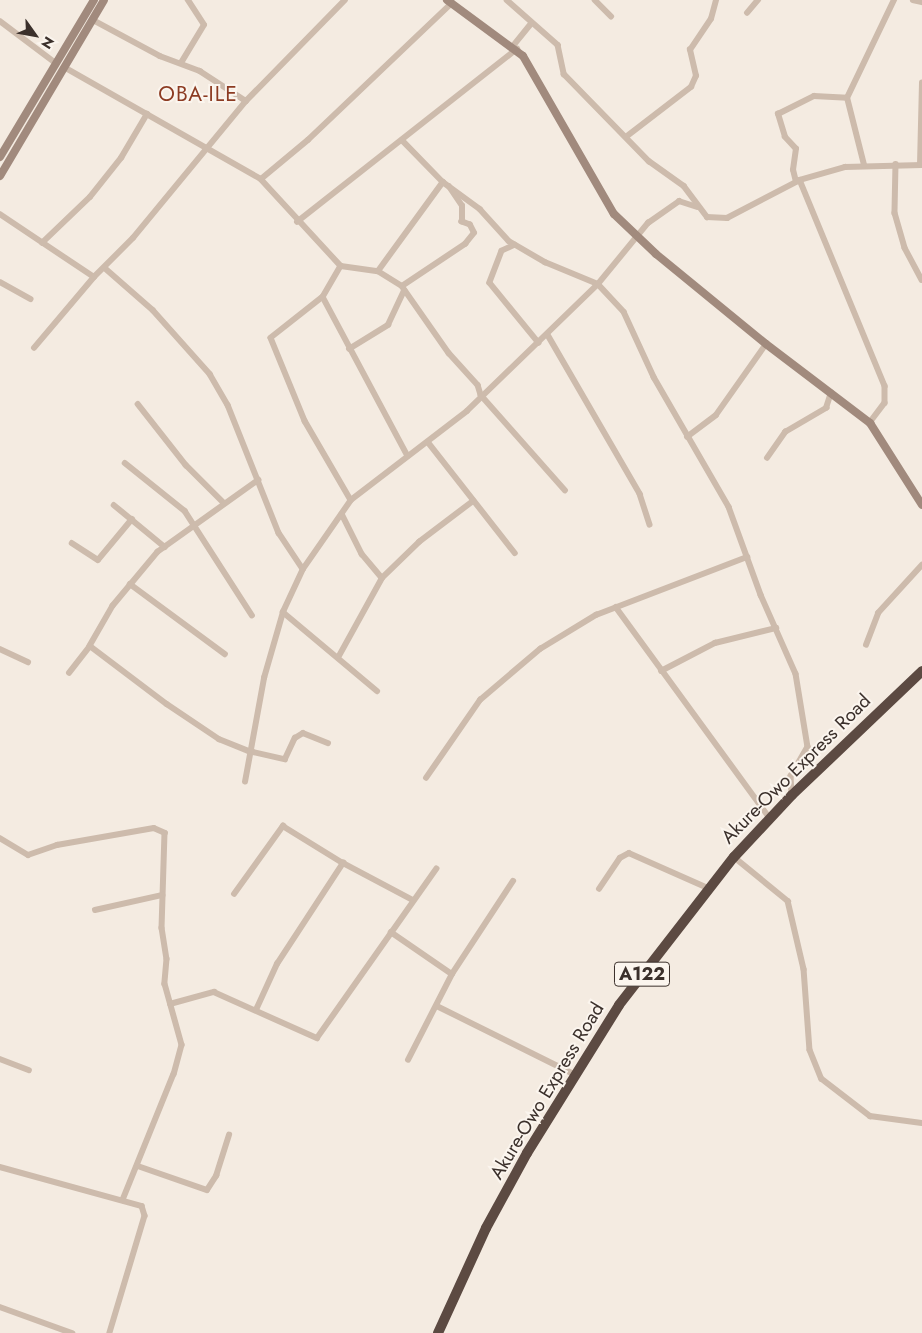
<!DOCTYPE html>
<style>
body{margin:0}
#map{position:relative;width:922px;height:1333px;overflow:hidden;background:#f4ebe1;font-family:Jost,sans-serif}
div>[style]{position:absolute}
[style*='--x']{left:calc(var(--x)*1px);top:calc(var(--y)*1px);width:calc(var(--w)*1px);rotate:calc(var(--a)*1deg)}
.street>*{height:5.5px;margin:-2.75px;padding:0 2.75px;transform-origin:2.75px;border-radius:2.75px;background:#cdbbac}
.secondary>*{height:8px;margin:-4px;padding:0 4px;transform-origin:4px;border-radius:4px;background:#a18a7d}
.highway>*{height:10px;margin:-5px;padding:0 5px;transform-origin:5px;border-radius:5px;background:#5c4a42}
span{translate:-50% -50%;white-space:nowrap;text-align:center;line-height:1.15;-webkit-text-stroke:4px #fbf5ee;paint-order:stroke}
.shield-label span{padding:1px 4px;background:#fbf5ee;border:1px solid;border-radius:4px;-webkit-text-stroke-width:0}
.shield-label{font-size:18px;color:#3b302b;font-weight:700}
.street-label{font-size:19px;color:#3b302b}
.quarter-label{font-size:21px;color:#8c3b22;letter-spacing:1px}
.north{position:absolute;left:10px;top:10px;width:50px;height:50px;-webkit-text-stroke:4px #fbf5ee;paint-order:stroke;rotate:122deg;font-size:14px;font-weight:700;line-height:20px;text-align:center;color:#3b302b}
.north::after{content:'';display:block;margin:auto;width:18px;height:22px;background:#3b302b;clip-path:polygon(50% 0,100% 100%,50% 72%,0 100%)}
</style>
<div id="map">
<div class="street">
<i style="--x:507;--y:0;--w:68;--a:41.4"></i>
<i style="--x:558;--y:45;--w:30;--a:78"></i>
<i style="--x:564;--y:74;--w:122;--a:45.7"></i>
<i style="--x:649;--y:161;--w:43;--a:35.5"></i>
<i style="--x:684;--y:186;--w:39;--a:53"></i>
<i style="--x:707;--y:217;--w:20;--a:3"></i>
<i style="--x:727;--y:218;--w:82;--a:-27.5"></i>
<i style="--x:800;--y:180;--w:47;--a:-16.1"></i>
<i style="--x:845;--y:167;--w:77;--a:-1.5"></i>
<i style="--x:595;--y:0;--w:23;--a:45"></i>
<i style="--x:913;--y:0;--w:9;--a:13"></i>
<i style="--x:747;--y:13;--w:17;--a:-50"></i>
<i style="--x:93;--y:20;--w:76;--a:28.2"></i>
<i style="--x:160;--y:56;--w:43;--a:20.6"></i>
<i style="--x:200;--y:71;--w:55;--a:33.1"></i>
<i style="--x:0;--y:21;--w:70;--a:36.9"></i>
<i style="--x:513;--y:46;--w:28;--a:-51"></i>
<i style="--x:181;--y:63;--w:44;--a:-58.8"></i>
<i style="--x:204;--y:25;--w:30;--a:-123"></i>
<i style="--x:64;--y:67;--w:227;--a:29.6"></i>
<i style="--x:261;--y:179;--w:118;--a:47.4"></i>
<i style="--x:341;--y:266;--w:36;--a:120"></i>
<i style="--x:323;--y:297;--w:66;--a:141.7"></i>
<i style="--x:271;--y:338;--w:90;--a:67.7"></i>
<i style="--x:305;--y:421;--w:91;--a:59.8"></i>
<i style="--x:626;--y:137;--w:82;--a:-37.6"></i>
<i style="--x:691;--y:87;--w:12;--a:-66"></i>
<i style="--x:696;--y:76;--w:27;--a:-103"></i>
<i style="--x:690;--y:50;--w:37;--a:-56"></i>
<i style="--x:711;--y:19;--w:20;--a:-75"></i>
<i style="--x:402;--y:140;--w:59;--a:45.7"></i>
<i style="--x:443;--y:182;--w:46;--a:36.1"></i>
<i style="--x:480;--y:209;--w:43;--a:47.8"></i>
<i style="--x:509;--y:241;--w:42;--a:30.3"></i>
<i style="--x:545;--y:262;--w:57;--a:22.5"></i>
<i style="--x:598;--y:284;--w:38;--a:47"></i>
<i style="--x:624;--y:312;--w:72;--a:65.2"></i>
<i style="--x:654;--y:377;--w:150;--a:60"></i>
<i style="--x:729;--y:507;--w:94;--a:70"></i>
<i style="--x:761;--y:595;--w:86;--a:66.1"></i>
<i style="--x:796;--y:674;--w:74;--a:80.7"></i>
<i style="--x:808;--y:747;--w:34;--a:120"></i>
<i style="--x:791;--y:776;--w:19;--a:87"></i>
<i style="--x:896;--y:164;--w:49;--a:91.2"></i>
<i style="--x:895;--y:213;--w:36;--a:74"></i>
<i style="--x:905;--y:248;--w:36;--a:62"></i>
<i style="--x:864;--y:165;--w:69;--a:-104.2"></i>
<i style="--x:847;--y:98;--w:109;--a:-64.4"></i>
<i style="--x:920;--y:165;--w:82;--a:-88.6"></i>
<i style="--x:261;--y:179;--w:61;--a:-39.7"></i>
<i style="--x:308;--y:140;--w:199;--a:-43.6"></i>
<i style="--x:800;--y:180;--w:223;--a:67.6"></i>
<i style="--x:885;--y:386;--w:17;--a:90"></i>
<i style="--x:885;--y:403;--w:25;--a:127"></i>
<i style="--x:796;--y:182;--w:12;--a:-104"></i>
<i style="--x:793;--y:170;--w:21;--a:-82"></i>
<i style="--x:796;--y:149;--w:16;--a:-133"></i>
<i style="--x:785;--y:137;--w:24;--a:-107"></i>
<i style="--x:778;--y:114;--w:40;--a:-26.6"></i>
<i style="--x:814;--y:96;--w:33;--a:3"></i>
<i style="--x:0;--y:214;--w:113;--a:33.8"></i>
<i style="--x:297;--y:222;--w:280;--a:-38.2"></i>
<i style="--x:42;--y:243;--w:66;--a:-43.8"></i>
<i style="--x:90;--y:197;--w:50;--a:-51.5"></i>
<i style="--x:121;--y:158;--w:51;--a:-59.4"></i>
<i style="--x:515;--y:245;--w:14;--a:155"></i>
<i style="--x:502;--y:251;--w:34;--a:111"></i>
<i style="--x:490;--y:283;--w:77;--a:50.8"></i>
<i style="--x:341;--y:266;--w:37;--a:8"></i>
<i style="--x:378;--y:271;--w:28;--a:32"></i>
<i style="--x:402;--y:286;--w:82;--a:55"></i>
<i style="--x:449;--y:353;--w:43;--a:47.8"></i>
<i style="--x:478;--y:385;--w:10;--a:73"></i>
<i style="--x:481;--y:395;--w:127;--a:48.5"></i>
<i style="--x:105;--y:268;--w:64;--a:41.2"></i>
<i style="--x:153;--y:310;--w:86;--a:48.3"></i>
<i style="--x:210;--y:374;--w:36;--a:60"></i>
<i style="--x:228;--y:405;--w:138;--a:68.3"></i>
<i style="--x:279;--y:533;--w:43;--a:56.3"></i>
<i style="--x:378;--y:271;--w:110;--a:-53.9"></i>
<i style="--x:0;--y:282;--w:35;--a:29"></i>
<i style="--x:402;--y:286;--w:76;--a:-33.7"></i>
<i style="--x:465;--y:244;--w:14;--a:-51"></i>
<i style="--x:474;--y:233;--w:9;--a:-117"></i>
<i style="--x:470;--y:225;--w:9;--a:-159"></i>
<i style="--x:462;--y:222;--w:16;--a:-90"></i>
<i style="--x:462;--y:206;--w:23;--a:-124"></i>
<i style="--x:323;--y:297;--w:180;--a:61.9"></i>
<i style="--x:548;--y:335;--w:184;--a:59.9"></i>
<i style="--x:640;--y:494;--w:32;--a:72"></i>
<i style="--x:34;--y:348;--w:93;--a:-49.8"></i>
<i style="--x:94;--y:277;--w:55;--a:-45"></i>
<i style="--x:133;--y:238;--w:178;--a:-50.5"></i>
<i style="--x:246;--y:101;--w:141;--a:-45.6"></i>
<i style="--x:349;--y:349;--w:46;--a:-31.6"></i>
<i style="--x:388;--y:325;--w:38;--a:-65"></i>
<i style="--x:138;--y:404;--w:78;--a:51.8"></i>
<i style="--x:186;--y:465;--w:54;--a:45"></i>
<i style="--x:687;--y:437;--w:36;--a:-37"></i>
<i style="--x:716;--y:415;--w:87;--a:-54.8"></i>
<i style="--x:428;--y:442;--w:141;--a:51.9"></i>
<i style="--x:767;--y:458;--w:32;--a:-55"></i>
<i style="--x:785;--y:432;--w:48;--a:-30.3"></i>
<i style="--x:826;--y:408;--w:16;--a:-72"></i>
<i style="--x:125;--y:463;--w:77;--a:38.7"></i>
<i style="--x:185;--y:511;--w:124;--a:57.2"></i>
<i style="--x:259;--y:480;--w:124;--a:144.5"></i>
<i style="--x:158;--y:552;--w:70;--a:129.8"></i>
<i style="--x:113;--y:606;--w:46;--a:119.9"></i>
<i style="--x:90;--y:646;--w:96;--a:37"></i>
<i style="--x:167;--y:704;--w:63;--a:33.9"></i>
<i style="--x:219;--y:739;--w:32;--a:22"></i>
<i style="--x:249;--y:751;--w:37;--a:13"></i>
<i style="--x:285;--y:759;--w:23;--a:-65"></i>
<i style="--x:295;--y:738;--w:9;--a:-32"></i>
<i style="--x:303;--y:733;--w:27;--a:22"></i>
<i style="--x:114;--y:505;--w:66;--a:39.5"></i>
<i style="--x:342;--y:514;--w:45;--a:63.4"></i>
<i style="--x:362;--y:554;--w:31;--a:50"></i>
<i style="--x:72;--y:543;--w:31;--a:33"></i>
<i style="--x:98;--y:560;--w:53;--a:-50.3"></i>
<i style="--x:130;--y:584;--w:118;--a:36.4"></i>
<i style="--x:616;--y:607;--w:261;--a:53.9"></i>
<i style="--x:283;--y:612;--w:123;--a:40"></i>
<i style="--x:866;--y:645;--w:34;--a:-69"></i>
<i style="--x:878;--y:613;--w:65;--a:-47.5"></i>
<i style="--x:0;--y:649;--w:31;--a:25"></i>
<i style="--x:339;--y:656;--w:89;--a:-61.1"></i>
<i style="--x:382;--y:578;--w:52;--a:-44.2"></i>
<i style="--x:419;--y:542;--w:68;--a:-37.2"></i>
<i style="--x:661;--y:671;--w:61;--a:-27.4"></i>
<i style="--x:715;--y:643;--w:63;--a:-13.8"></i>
<i style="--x:69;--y:673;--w:34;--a:-52"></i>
<i style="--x:426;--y:778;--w:95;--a:-55.3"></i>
<i style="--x:480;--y:700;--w:79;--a:-40.4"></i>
<i style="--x:540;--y:649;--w:66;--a:-31.3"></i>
<i style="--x:596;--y:615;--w:162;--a:-21"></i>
<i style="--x:245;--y:782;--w:106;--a:-79.6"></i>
<i style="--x:264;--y:678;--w:69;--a:-73.9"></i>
<i style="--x:283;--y:612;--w:47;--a:-65.1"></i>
<i style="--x:303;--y:569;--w:84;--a:-55.2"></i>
<i style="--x:351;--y:500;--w:146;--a:-37.5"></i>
<i style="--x:467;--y:411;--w:182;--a:-44.1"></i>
<i style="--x:598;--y:284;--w:79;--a:-50.7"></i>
<i style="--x:648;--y:223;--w:38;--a:-35"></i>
<i style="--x:679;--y:201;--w:19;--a:18"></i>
<i style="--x:0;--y:838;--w:33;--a:31"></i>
<i style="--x:28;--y:855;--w:31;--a:-19"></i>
<i style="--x:57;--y:845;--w:98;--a:-9.9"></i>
<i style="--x:154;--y:828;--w:12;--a:24"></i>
<i style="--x:165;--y:833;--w:95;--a:91.8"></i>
<i style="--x:162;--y:928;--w:31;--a:81"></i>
<i style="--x:167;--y:959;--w:25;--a:95"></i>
<i style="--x:165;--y:984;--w:63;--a:74.4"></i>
<i style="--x:182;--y:1045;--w:30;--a:105"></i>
<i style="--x:174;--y:1074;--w:136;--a:112"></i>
<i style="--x:734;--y:857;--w:70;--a:39.2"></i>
<i style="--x:788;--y:901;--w:70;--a:76.8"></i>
<i style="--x:804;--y:969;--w:81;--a:85.8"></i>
<i style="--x:810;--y:1050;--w:31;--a:68"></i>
<i style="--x:822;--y:1079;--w:61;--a:37.6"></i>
<i style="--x:870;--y:1116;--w:52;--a:7.7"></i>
<i style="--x:599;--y:889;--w:37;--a:-56"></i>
<i style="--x:620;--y:858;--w:10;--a:-29"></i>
<i style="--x:629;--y:853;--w:86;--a:23.9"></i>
<i style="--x:234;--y:894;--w:84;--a:-54.2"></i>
<i style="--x:283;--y:826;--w:70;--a:31.7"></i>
<i style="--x:95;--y:910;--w:69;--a:-12.6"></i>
<i style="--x:391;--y:932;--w:74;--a:34.5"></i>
<i style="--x:170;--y:1004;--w:46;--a:-15.3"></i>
<i style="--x:214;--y:992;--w:113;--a:24.1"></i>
<i style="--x:317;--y:1038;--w:207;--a:-54.8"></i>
<i style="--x:437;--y:1006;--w:153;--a:26.4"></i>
<i style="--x:256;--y:1010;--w:51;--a:-65.5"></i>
<i style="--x:277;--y:964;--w:121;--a:-56.8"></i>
<i style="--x:343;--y:863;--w:79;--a:27.9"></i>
<i style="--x:0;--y:1059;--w:31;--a:21"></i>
<i style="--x:408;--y:1060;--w:97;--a:-62.9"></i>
<i style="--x:452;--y:974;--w:111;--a:-56.7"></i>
<i style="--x:138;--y:1166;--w:73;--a:19.2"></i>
<i style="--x:207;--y:1190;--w:17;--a:-57"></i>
<i style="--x:216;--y:1176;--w:43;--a:-72.4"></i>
<i style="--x:0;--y:1167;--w:147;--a:15.4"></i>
<i style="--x:142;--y:1206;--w:10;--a:73"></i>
<i style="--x:145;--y:1216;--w:122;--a:106.7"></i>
<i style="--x:0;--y:1307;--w:77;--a:19.9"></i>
</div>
<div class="secondary">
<i style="--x:447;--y:0;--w:94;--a:36.4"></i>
<i style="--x:523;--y:56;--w:182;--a:60.1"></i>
<i style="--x:614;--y:214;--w:58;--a:43.6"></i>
<i style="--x:656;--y:254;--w:142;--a:39.3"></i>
<i style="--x:766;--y:344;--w:131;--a:37.2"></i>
<i style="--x:870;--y:423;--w:97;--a:57.6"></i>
<i style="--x:0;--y:157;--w:183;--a:-59.1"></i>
<i style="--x:0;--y:176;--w:204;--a:-59.4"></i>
</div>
<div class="highway">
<i style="--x:438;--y:1333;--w:115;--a:-65.4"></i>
<i style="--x:486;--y:1228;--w:85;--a:-61.3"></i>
<i style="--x:527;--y:1153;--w:174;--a:-58.1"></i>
<i style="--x:619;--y:1005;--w:187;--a:-52.2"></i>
<i style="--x:734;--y:857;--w:85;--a:-46.9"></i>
<i style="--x:792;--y:795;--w:180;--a:-43.6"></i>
</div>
<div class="shield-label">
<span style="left:642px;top:974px">A122</span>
</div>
<div class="street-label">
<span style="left:796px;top:769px;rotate:-45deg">Akure-Owo Express Road</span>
<span style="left:547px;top:1091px;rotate:-59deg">Akure-Owo Express Road</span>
</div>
<div class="quarter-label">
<span style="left:198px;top:94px">OBA-ILE</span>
</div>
<div class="north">N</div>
</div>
